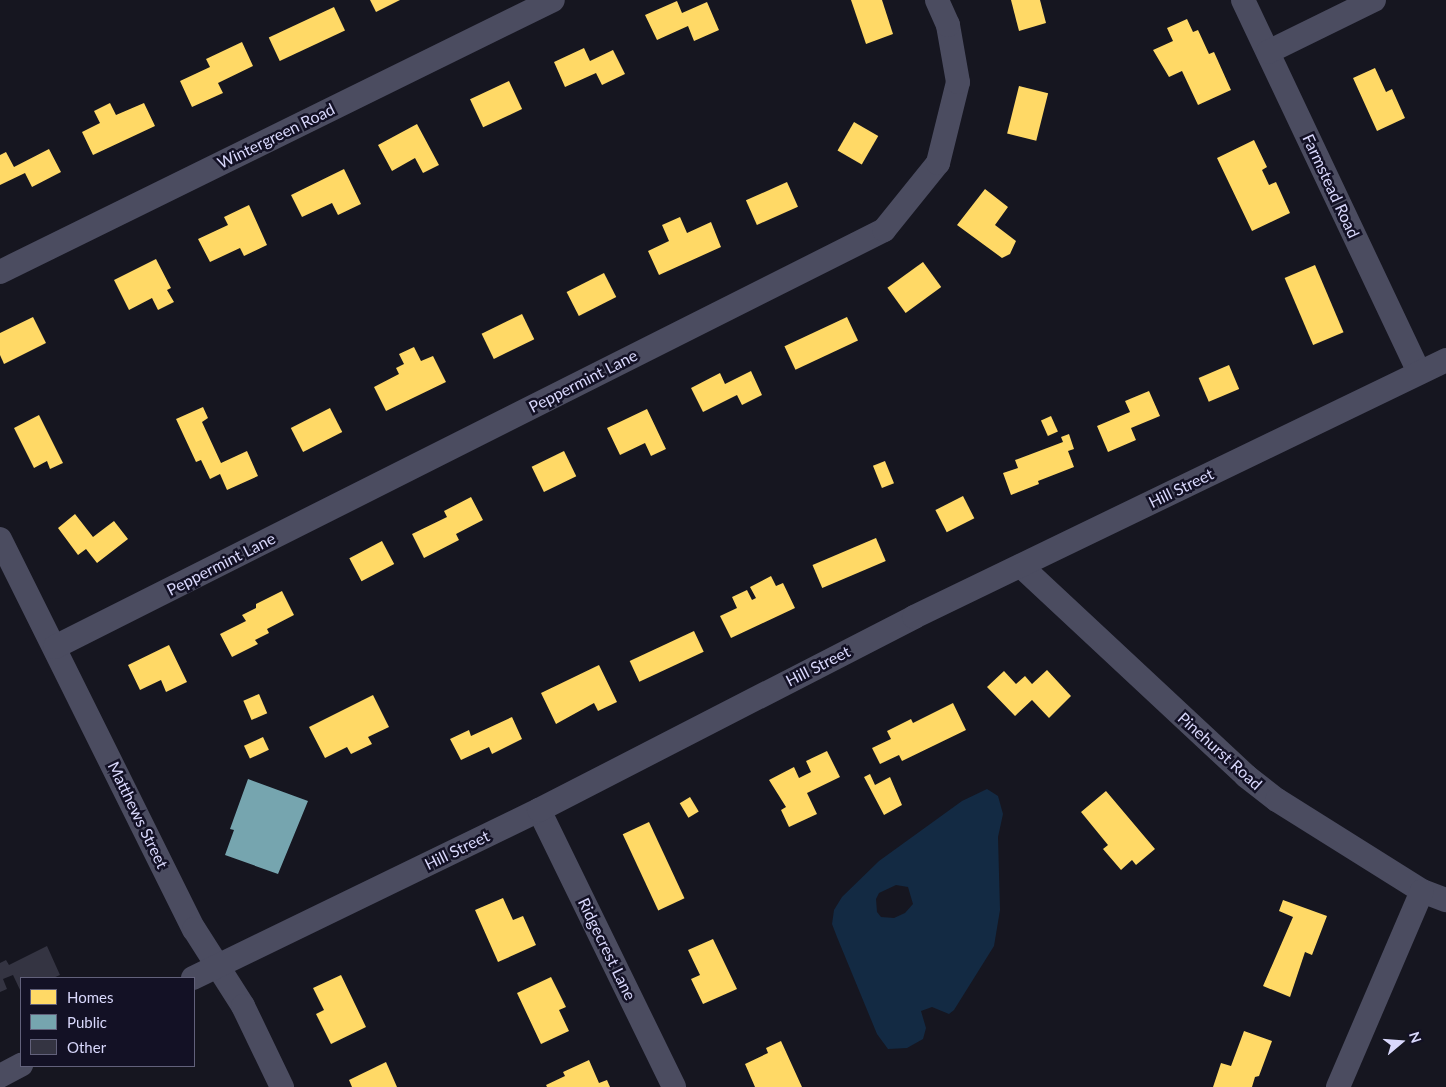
<!DOCTYPE html>
<style>
body{margin:0}
#map{position:relative;width:1446px;height:1087px;overflow:hidden;background:#161620;font-family:Lato,sans-serif}
div>[style]{position:absolute}
[style*='--x']{left:calc(var(--x)*1px);top:calc(var(--y)*1px);width:calc(var(--w)*1px);rotate:calc(var(--a)*1deg)}
.water>*{inset:0;background:#132a43}
.homes>*{inset:0;background:#ffd966;transform-origin:0 0}
.public>*{inset:0;background:#76a5af}
.building>*{inset:0;background:#343442}
.minor>*{height:24px;margin:-12px;padding:0 12px;transform-origin:12px;border-radius:12px;background:#4b4c60}
span{translate:-50% -50%;white-space:nowrap;text-align:center;line-height:1.15;-webkit-text-stroke:5px #131125;paint-order:stroke}
.street-label{font-size:16px;color:#d9d8fc}
.legend{position:absolute;left:20px;top:977px;width:175px;height:90px;box-sizing:border-box;background:#131125;border:1px solid #62617b;margin:0;padding:6px 9px;list-style:none;font-size:15px;color:#d9d8fc}
.legend li{display:flex;align-items:center;gap:10px;height:25px}
.legend b{width:25px;border:1px solid #62617b}
.north{position:absolute;left:1376px;top:1017px;width:50px;height:50px;-webkit-text-stroke:4px #131125;paint-order:stroke;rotate:72deg;font-size:14px;font-weight:700;line-height:20px;text-align:center;color:#d9d8fc}
.north::after{content:'';display:block;margin:auto;width:18px;height:22px;background:#d9d8fc;clip-path:polygon(50% 0,100% 100%,50% 72%,0 100%)}
</style>
<div id="map">
<div class="water">
<i style="clip-path:polygon(evenodd,987px 789px,998px 796px,1003px 814px,998px 837px,1000px 910px,994px 946px,954px 1010px,949px 1014px,932px 1007px,921px 1011px,926px 1028px,923px 1039px,907px 1048px,888px 1049px,877px 1034px,837px 937px,832px 924px,834px 910px,842px 897px,879px 861px,962px 801px,987px 789px,896px 885px,908px 887px,913px 904px,905px 913px,894px 918px,881px 917px,877px 912px,876px 899px,879px 893px,896px 885px)"></i>
</div>
<div class="homes">
<i style="clip-path:polygon(370px 0,400px 0,376px 12px)"></i>
<i style="clip-path:polygon(851px 0,882px 0,893px 34px,866px 44px)"></i>
<i style="clip-path:polygon(1011px 0,1040px 0,1046px 23px,1019px 31px)"></i>
<i style="clip-path:polygon(677px 1px,682px 13px,707px 2px,719px 30px,694px 41px,688px 26px,657px 40px,645px 15px)"></i>
<i style="left:334px;top:7px;width:26px;height:72px;rotate:65deg"></i>
<i style="clip-path:polygon(1187px 19px,1193px 32px,1198px 30px,1209px 54px,1214px 52px,1231px 90px,1198px 105px,1182px 71px,1169px 77px,1153px 50px,1173px 41px,1167px 28px)"></i>
<i style="clip-path:polygon(242px 42px,253px 66px,218px 83px,223px 93px,192px 107px,180px 81px,210px 67px,206px 59px)"></i>
<i style="clip-path:polygon(584px 48px,590px 61px,613px 50px,625px 74px,602px 85px,596px 73px,565px 87px,554px 62px)"></i>
<i style="clip-path:polygon(1375px 68px,1386px 92px,1392px 89px,1405px 118px,1377px 131px,1353px 78px)"></i>
<i style="left:509px;top:81px;width:31px;height:43px;rotate:65deg"></i>
<i style="left:1019px;top:86px;width:30px;height:49px;rotate:14deg"></i>
<i style="clip-path:polygon(110px 103px,116px 115px,144px 103px,155px 126px,93px 155px,82px 132px,100px 123px,94px 111px)"></i>
<i style="left:854px;top:122px;width:28px;height:33px;rotate:30deg"></i>
<i style="clip-path:polygon(417px 124px,439px 165px,423px 173px,415px 158px,392px 171px,378px 145px)"></i>
<i style="clip-path:polygon(1254px 140px,1267px 167px,1262px 170px,1269px 185px,1276px 182px,1290px 213px,1252px 231px,1217px 158px)"></i>
<i style="clip-path:polygon(49px 149px,61px 172px,32px 187px,25px 173px,0 185px,0 155px,6px 152px,14px 167px)"></i>
<i style="clip-path:polygon(344px 169px,361px 204px,338px 215px,332px 203px,302px 217px,291px 195px)"></i>
<i style="left:787px;top:182px;width:27px;height:45px;rotate:66deg"></i>
<i style="clip-path:polygon(985px 189px,1008px 207px,995px 225px,1016px 241px,1010px 254px,1002px 258px,957px 225px)"></i>
<i style="clip-path:polygon(249px 205px,267px 245px,244px 256px,240px 248px,210px 262px,198px 239px,228px 225px,224px 217px)"></i>
<i style="clip-path:polygon(680px 217px,687px 233px,711px 222px,721px 247px,659px 275px,648px 251px,669px 241px,662px 225px)"></i>
<i style="clip-path:polygon(156px 259px,171px 288px,167px 290px,174px 302px,158px 310px,152px 298px,129px 310px,114px 280px)"></i>
<i style="left:923px;top:262px;width:31px;height:44px;rotate:54deg"></i>
<i style="left:1315px;top:265px;width:73px;height:33px;rotate:67deg"></i>
<i style="left:604px;top:273px;width:27px;height:42px;rotate:63deg"></i>
<i style="left:522px;top:314px;width:28px;height:45px;rotate:64deg"></i>
<i style="clip-path:polygon(33px 317px,46px 343px,4px 364px,0 355px,0 333px)"></i>
<i style="left:847px;top:317px;width:26px;height:69px;rotate:65deg"></i>
<i style="clip-path:polygon(414px 347px,421px 361px,433px 356px,446px 382px,386px 411px,374px 387px,399px 374px,396px 368px,404px 364px,399px 354px)"></i>
<i style="left:1229px;top:365px;width:26px;height:33px;rotate:67deg"></i>
<i style="clip-path:polygon(751px 371px,762px 395px,742px 405px,737px 395px,703px 412px,691px 388px,720px 373px,725px 384px)"></i>
<i style="clip-path:polygon(1149px 391px,1160px 416px,1131px 428px,1136px 440px,1108px 452px,1097px 426px,1130px 412px,1125px 401px)"></i>
<i style="clip-path:polygon(203px 407px,208px 418px,202px 422px,221px 463px,247px 451px,258px 476px,227px 490px,220px 474px,210px 479px,201px 460px,196px 462px,176px 419px)"></i>
<i style="left:330px;top:408px;width:27px;height:44px;rotate:63deg"></i>
<i style="clip-path:polygon(647px 409px,666px 449px,651px 456px,645px 443px,620px 455px,607px 428px)"></i>
<i style="clip-path:polygon(39px 415px,63px 463px,50px 469px,47px 461px,34px 468px,14px 428px)"></i>
<i style="left:1051px;top:416px;width:17px;height:11px;rotate:66deg"></i>
<i style="clip-path:polygon(1069px 434px,1074px 449px,1068px 451px,1074px 467px,1038px 481px,1039px 484px,1011px 495px,1003px 473px,1018px 468px,1015px 460px,1063px 442px,1061px 437px)"></i>
<i style="left:564px;top:451px;width:28px;height:36px;rotate:64deg"></i>
<i style="left:885px;top:461px;width:24px;height:13px;rotate:68deg"></i>
<i style="left:963px;top:496px;width:25px;height:31px;rotate:63deg"></i>
<i style="clip-path:polygon(471px 497px,483px 520px,456px 534px,459px 540px,424px 558px,412px 534px,447px 517px,444px 511px)"></i>
<i style="clip-path:polygon(75px 514px,93px 537px,114px 521px,128px 539px,97px 563px,86px 549px,78px 555px,58px 528px)"></i>
<i style="left:876px;top:538px;width:25px;height:69px;rotate:67deg"></i>
<i style="left:382px;top:541px;width:26px;height:37px;rotate:62deg"></i>
<i style="clip-path:polygon(771px 576px,776px 586px,783px 583px,795px 608px,731px 638px,720px 616px,737px 608px,732px 597px,747px 590px,752px 600px,756px 598px,750px 587px)"></i>
<i style="clip-path:polygon(282px 591px,294px 615px,267px 629px,269px 633px,255px 640px,258px 644px,232px 657px,220px 634px,246px 621px,242px 615px,256px 608px,256px 604px)"></i>
<i style="left:694px;top:631px;width:23px;height:71px;rotate:65deg"></i>
<i style="clip-path:polygon(169px 645px,187px 682px,166px 692px,161px 680px,140px 690px,128px 665px)"></i>
<i style="clip-path:polygon(599px 665px,617px 702px,598px 711px,594px 703px,556px 724px,541px 693px)"></i>
<i style="clip-path:polygon(1047px 670px,1071px 696px,1049px 718px,1032px 700px,1015px 716px,987px 687px,1004px 671px,1016px 684px,1025px 676px,1032px 684px)"></i>
<i style="left:259px;top:694px;width:21px;height:17px;rotate:67deg"></i>
<i style="clip-path:polygon(373px 695px,389px 727px,368px 737px,372px 744px,351px 754px,347px 747px,325px 758px,309px 727px)"></i>
<i style="clip-path:polygon(953px 703px,966px 730px,902px 761px,899px 755px,880px 764px,872px 748px,891px 739px,887px 731px,911px 719px,913px 723px)"></i>
<i style="clip-path:polygon(512px 717px,522px 739px,492px 754px,489px 747px,461px 760px,450px 739px,469px 730px,471px 736px)"></i>
<i style="left:263px;top:737px;width:14px;height:21px;rotate:65deg"></i>
<i style="clip-path:polygon(827px 751px,840px 777px,807px 793px,817px 814px,789px 827px,781px 810px,786px 807px,769px 780px,794px 767px,799px 778px,811px 772px,806px 761px)"></i>
<i style="clip-path:polygon(870px 774px,875px 785px,890px 777px,902px 805px,884px 815px,864px 777px)"></i>
<i style="clip-path:polygon(1106px 791px,1155px 849px,1136px 865px,1132px 860px,1121px 870px,1103px 849px,1108px 845px,1081px 812px)"></i>
<i style="left:690px;top:797px;width:17px;height:12px;rotate:59deg"></i>
<i style="left:649px;top:822px;width:84px;height:29px;rotate:65deg"></i>
<i style="clip-path:polygon(503px 898px,513px 920px,523px 916px,536px 945px,498px 962px,475px 910px)"></i>
<i style="clip-path:polygon(1283px 900px,1327px 916px,1312px 955px,1305px 952px,1290px 997px,1263px 986px,1293px 917px,1279px 911px)"></i>
<i style="clip-path:polygon(713px 939px,737px 989px,703px 1004px,691px 979px,700px 975px,688px 950px)"></i>
<i style="clip-path:polygon(341px 975px,366px 1027px,331px 1044px,316px 1014px,324px 1010px,313px 988px)"></i>
<i style="clip-path:polygon(551px 977px,566px 1007px,559px 1010px,569px 1031px,541px 1044px,517px 993px)"></i>
<i style="clip-path:polygon(1244px 1031px,1272px 1041px,1259px 1076px,1255px 1077px,1252px 1087px,1213px 1087px,1221px 1063px,1231px 1066px)"></i>
<i style="clip-path:polygon(781px 1041px,802px 1087px,755px 1087px,745px 1064px,768px 1053px,766px 1048px)"></i>
<i style="clip-path:polygon(589px 1060px,599px 1083px,607px 1080px,610px 1087px,547px 1087px,546px 1085px,565px 1076px,563px 1072px)"></i>
<i style="clip-path:polygon(386px 1062px,397px 1087px,352px 1087px,349px 1080px)"></i>
</div>
<div class="public">
<i style="clip-path:polygon(248px 779px,308px 801px,278px 874px,225px 855px,234px 830px,230px 829px)"></i>
</div>
<div class="building">
<i style="clip-path:polygon(47px 946px,60px 975px,53px 978px,21px 978px,21px 992px,13px 975px,3px 979px,7px 989px,0 992px,0 963px,6px 960px,9px 965px)"></i>
</div>
<div class="minor">
<i style="--x:1243;--y:0;--w:412;--a:64.7"></i>
<i style="--x:1268;--y:52;--w:118;--a:-26.1"></i>
<i style="--x:0;--y:272;--w:616;--a:-26.19"></i>
<i style="--x:0;--y:539;--w:436;--a:63.6"></i>
<i style="--x:194;--y:929;--w:91;--a:57.5"></i>
<i style="--x:243;--y:1006;--w:90;--a:64.3"></i>
<i style="--x:1021;--y:566;--w:308;--a:43"></i>
<i style="--x:1246;--y:776;--w:39;--a:38"></i>
<i style="--x:1277;--y:800;--w:171;--a:32.1"></i>
<i style="--x:1422;--y:891;--w:26;--a:21"></i>
<i style="--x:55;--y:647;--w:928;--a:-26.7"></i>
<i style="--x:884;--y:230;--w:86;--a:-51.1"></i>
<i style="--x:938;--y:163;--w:83;--a:-76.1"></i>
<i style="--x:958;--y:82;--w:58;--a:-100"></i>
<i style="--x:948;--y:25;--w:27;--a:-114"></i>
<i style="--x:539;--y:810;--w:308;--a:64"></i>
<i style="--x:193;--y:978;--w:385;--a:-25.9"></i>
<i style="--x:539;--y:810;--w:422;--a:-27.2"></i>
<i style="--x:914;--y:617;--w:591;--a:-25.78"></i>
<i style="--x:0;--y:1076;--w:24;--a:-28"></i>
<i style="--x:1338;--y:1087;--w:213;--a:-66.8"></i>
</div>
<div class="street-label">
<span style="left:276px;top:136px;rotate:-26deg">Wintergreen Road</span>
<span style="left:1331px;top:186px;rotate:65deg">Farmstead Road</span>
<span style="left:583px;top:381px;rotate:-27deg">Peppermint Lane</span>
<span style="left:1181px;top:488px;rotate:-26deg">Hill Street</span>
<span style="left:221px;top:564px;rotate:-27deg">Peppermint Lane</span>
<span style="left:818px;top:666px;rotate:-27deg">Hill Street</span>
<span style="left:1220px;top:751px;rotate:42deg">Pinehurst Road</span>
<span style="left:138px;top:815px;rotate:64deg">Matthews Street</span>
<span style="left:457px;top:850px;rotate:-26deg">Hill Street</span>
<span style="left:607px;top:949px;rotate:64deg">Ridgecrest Lane</span>
</div>
<ul class="legend">
<li><b style="height:14px;background:#ffd966"></b>Homes</li>
<li><b style="height:14px;background:#76a5af"></b>Public</li>
<li><b style="height:14px;background:#343442"></b>Other</li>
</ul>
<div class="north">N</div>
</div>
